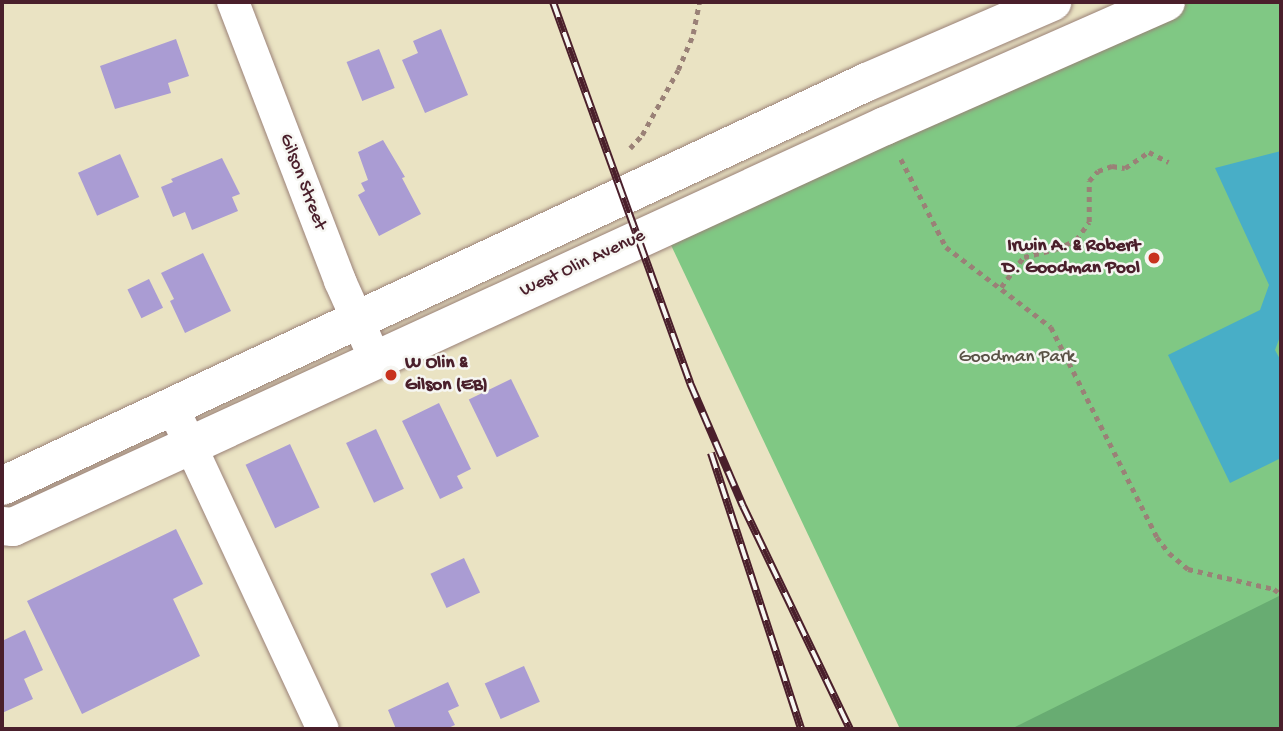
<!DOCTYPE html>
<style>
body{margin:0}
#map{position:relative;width:1283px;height:731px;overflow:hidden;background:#eae3c3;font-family:"Gochi Hand",sans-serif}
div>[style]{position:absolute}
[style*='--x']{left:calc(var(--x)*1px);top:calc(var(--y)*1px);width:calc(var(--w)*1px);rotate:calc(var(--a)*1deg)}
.green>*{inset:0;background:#80c884}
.forest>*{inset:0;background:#68ac72}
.water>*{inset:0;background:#48aec7}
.building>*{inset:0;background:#aa9cd3;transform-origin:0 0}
.path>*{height:4.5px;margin-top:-2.25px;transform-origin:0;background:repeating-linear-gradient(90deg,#9a8177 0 5px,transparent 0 10px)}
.roads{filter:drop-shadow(0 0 2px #9a8177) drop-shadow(0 0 2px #9a8177)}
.minor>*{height:32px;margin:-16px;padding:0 16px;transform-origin:16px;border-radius:16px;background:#fff}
.tertiary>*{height:38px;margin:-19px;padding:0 19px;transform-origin:19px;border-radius:19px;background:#fff}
.rail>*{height:8px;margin-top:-4px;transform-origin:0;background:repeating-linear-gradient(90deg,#f6f6f2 0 16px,#4a1f2b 0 32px);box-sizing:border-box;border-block:2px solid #4a1f2b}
.dots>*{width:19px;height:19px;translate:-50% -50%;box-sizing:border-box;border:4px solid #f6f6f2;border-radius:50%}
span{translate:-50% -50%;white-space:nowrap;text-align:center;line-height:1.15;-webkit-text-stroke:5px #f6f6f2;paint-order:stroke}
.street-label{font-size:19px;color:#4a1f2b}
.poi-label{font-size:19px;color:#4a1f2b;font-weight:700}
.right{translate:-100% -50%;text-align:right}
.left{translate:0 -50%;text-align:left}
.park-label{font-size:19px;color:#5a5246}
.frame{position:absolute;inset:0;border:4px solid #4a1f2b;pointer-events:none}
</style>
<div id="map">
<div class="green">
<i style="clip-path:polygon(1166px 2px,1281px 2px,1281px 729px,900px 729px,670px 243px)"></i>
</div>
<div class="forest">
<i style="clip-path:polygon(1281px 595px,1281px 729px,1011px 729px)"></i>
</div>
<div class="water">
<i style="clip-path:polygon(1281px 151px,1281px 334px,1275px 350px,1281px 361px,1281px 458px,1230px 483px,1168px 355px,1260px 310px,1269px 285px,1215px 168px)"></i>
</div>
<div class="building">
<i style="clip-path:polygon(441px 29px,468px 95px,425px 113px,402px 60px,418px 53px,413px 41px)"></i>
<i style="clip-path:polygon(176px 39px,189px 76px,168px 83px,171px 93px,115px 109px,100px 66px)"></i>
<i style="left:379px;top:49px;width:42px;height:35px;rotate:68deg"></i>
<i style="clip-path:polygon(383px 140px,405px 177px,402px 178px,421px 214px,379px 236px,358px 195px,365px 191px,361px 183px,368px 180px,358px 152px)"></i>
<i style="left:120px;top:154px;width:47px;height:46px;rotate:66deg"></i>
<i style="clip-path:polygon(222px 158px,240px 194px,232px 197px,238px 211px,192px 230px,185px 212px,173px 217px,161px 187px,173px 182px,171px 179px)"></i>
<i style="clip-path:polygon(203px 253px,231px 311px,185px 333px,170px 301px,174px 299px,161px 273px)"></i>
<i style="left:149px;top:279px;width:32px;height:24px;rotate:64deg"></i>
<i style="left:511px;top:379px;width:64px;height:47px;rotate:64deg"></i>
<i style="clip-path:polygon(439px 403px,471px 469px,457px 476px,463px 488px,440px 499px,402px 421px)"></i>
<i style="left:376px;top:429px;width:66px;height:33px;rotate:65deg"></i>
<i style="left:290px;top:444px;width:70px;height:49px;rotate:65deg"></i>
<i style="clip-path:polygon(176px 529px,203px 584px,173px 599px,200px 656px,82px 714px,27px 601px)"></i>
<i style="left:464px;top:558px;width:38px;height:37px;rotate:65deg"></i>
<i style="clip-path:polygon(25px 630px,43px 670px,24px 679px,33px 699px,2px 713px,2px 641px)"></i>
<i style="left:524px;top:666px;width:39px;height:43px;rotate:66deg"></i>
<i style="clip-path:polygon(448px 682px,459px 706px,448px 711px,455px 725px,446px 729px,396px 729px,388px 710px)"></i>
</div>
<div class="path">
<i style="--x:630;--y:148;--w:18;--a:-47"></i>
<i style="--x:642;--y:135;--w:74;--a:-61"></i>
<i style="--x:678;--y:70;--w:39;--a:-67"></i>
<i style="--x:693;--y:34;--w:33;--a:-79"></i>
<i style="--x:901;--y:159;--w:99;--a:62.9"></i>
<i style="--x:946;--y:247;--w:132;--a:37.3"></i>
<i style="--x:1051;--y:327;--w:235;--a:63.2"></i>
<i style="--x:1157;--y:537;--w:20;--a:53"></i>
<i style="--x:1169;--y:553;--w:25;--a:40"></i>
<i style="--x:1188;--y:569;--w:88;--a:13.1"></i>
<i style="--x:1274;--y:589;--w:9;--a:36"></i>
<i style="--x:1001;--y:287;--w:38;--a:-53"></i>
<i style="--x:1024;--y:257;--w:33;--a:-14"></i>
<i style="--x:1056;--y:249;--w:22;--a:-24"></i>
<i style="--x:1076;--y:240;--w:22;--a:-54"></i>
<i style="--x:1089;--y:222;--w:41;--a:-90"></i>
<i style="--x:1089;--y:181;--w:13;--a:-48"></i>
<i style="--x:1098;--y:171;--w:15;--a:-20"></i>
<i style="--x:1112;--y:166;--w:13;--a:9"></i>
<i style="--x:1125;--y:168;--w:29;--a:-34"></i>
<i style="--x:1149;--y:152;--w:22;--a:27"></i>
</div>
<div class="roads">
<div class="minor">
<i style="--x:233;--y:2;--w:299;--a:69"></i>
<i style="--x:340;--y:281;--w:88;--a:65.8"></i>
<i style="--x:173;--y:408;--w:354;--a:65"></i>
</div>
<div class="tertiary">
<i style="--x:2;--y:486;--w:955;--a:-25.04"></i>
<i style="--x:867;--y:82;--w:202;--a:-23.4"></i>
<i style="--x:2;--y:526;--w:11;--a:5"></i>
<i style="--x:13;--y:527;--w:960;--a:-24.7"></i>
<i style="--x:885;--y:126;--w:307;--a:-23.8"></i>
</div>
</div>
<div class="rail">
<i style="--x:553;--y:2;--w:405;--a:70.2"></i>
<i style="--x:690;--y:383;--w:134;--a:66.7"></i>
<i style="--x:743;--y:506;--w:247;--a:64.4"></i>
<i style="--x:711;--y:453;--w:290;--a:71.9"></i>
</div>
<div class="dots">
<i style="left:1154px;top:258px;background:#c8321e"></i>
<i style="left:391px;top:375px;background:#c8321e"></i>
</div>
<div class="street-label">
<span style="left:302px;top:182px;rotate:69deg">Gilson Street</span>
<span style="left:583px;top:264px;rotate:-25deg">West Olin Avenue</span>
</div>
<div class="poi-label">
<span class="right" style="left:1140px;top:258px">Irwin A. &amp; Robert<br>D. Goodman Pool</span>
<span class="left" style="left:405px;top:375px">W Olin &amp;<br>Gilson (EB)</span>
</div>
<div class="park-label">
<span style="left:1017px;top:358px">Goodman Park</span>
</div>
<div class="frame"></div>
</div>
